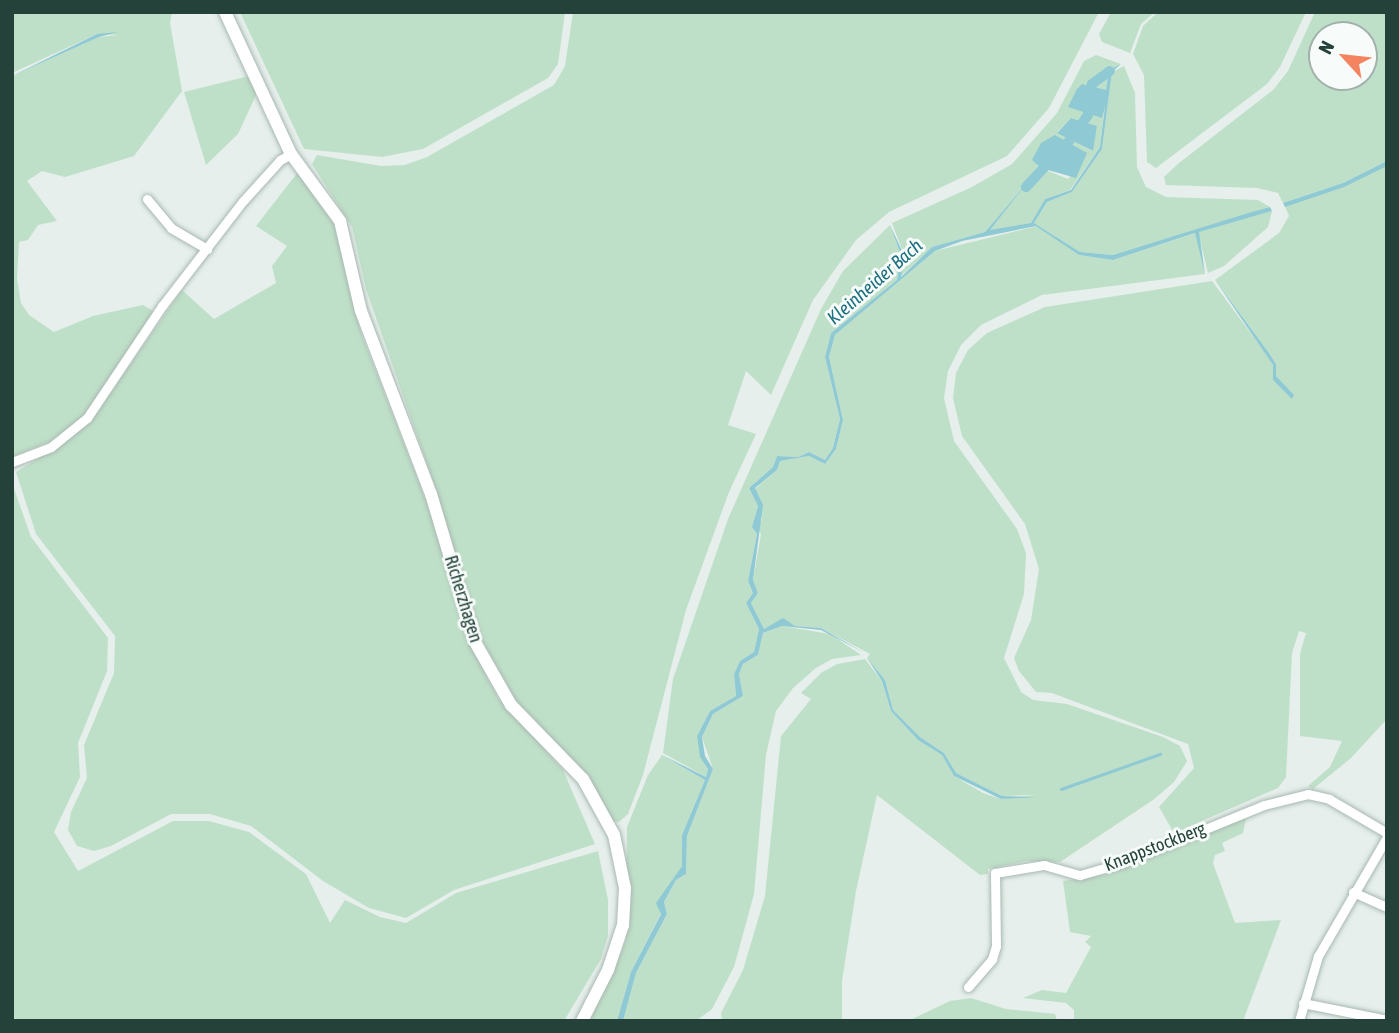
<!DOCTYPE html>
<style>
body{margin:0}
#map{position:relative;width:1399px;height:1033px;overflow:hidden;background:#e6efeb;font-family:"Asap Condensed",sans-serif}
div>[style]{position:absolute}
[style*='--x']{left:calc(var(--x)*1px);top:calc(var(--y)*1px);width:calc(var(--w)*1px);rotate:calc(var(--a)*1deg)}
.green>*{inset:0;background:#bfe0c8}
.water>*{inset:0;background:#8ec9d4}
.stream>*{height:2.5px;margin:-1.25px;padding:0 1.25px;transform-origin:1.25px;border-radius:1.25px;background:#8ec9d4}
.canal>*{height:10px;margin:-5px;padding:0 5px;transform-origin:5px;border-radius:5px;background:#8ec9d4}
.roads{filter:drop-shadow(0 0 2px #a8b8b2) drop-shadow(0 0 2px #a8b8b2)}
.street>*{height:9px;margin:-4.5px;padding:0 4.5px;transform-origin:4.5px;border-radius:4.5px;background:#fff}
.secondary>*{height:12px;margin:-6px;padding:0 6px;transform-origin:6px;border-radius:6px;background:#fff}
span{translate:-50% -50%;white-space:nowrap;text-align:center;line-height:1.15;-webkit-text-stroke:6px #f7fbf9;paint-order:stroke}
.street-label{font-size:18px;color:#24423a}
.water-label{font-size:19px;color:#1c6f80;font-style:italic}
.frame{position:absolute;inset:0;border:14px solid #24423a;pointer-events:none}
.north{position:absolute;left:1308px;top:21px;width:70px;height:70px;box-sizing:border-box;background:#f7fbf9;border:2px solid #a3b1ad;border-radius:50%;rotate:297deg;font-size:19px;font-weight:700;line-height:28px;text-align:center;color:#24423a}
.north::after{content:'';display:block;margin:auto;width:24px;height:32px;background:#f4845f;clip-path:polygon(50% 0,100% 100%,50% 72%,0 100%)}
</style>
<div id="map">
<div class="green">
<i style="clip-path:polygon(12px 12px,172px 12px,170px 23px,182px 91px,134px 156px,65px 177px,42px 171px,27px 181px,57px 221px,38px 225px,28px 240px,19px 242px,17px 279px,21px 303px,29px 315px,54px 332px,93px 316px,143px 305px,156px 313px,83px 416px,51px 441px,12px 457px,12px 76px,99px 37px,118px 35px,97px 34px,12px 73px)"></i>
<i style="clip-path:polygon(240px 12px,565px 12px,558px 64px,548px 78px,423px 149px,382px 157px,304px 149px)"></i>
<i style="clip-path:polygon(573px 12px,1099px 12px,1049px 108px,1007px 156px,889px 212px,856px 240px,813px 300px,771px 395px,746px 371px,728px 425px,756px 434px,729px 492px,686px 610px,643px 775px,628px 814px,619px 822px,613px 821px,584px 772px,521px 709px,481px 639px,436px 490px,366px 289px,352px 227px,312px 164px,317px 155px,381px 166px,405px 165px,427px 157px,554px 85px,565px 66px)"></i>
<i style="clip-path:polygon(1111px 12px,1155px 12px,1141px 24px,1130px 53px,1102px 42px,1099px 34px)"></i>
<i style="clip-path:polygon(1158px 12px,1306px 12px,1280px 67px,1267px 84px,1156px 168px,1147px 162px,1144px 75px,1133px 54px,1143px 26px)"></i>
<i style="clip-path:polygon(evenodd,1315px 12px,1387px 12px,1387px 161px,1343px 183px,1283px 203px,1278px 193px,1257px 188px,1166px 185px,1164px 177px,1179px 163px,1273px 90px,1288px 71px,1315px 12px,1322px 35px,1364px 35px,1364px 77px,1322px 77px,1322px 35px)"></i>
<i style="clip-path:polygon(evenodd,1096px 55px,1121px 64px,1109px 70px,1100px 147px,1070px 190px,1045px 199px,1031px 223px,989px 231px,1033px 176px,985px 232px,932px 247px,900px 277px,904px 255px,892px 223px,972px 187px,1012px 164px,1057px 113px,1084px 61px,1096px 55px,1071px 118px,1097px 126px,1092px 151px,1057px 132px,1071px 118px,1096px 55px,1087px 153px,1068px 179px,1041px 168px,1087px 153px)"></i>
<i style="clip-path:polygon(1124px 66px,1135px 93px,1137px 167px,1146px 187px,1166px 197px,1258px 200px,1270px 207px,1113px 255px,1080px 252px,1034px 223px,1047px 202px,1072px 192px,1102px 149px,1112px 72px)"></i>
<i style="clip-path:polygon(249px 76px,257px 93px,238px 134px,206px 165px,184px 92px)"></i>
<i style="clip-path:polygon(1387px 166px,1387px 719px,1351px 758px,1313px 789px,1308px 786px,1330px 767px,1342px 741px,1300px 736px,1300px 654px,1306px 633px,1299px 631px,1292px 653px,1286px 777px,1278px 788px,1174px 833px,1159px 807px,1194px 768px,1188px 744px,1052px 693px,1036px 692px,1019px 671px,1014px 658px,1031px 620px,1039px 569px,1025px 524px,962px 436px,953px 398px,956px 373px,968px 350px,987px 333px,1045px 307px,1212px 281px,1267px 355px,1273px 365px,1273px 380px,1293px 395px,1276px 376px,1276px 364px,1269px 353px,1215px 280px,1279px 233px,1289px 216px,1285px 207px)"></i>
<i style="clip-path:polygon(298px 172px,335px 225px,361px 333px,430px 511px,468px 641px,498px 698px,563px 770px,595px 844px,454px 890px,406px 918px,369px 908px,323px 881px,251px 826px,210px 814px,171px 814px,111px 846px,94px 851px,77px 846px,68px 830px,71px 812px,87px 778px,84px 745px,114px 673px,115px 636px,36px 534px,16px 472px,71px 438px,91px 421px,182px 290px,214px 319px,276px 283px,272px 266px,287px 246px,256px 226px)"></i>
<i style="clip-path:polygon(1272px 211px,1268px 227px,1224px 266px,1208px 273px,1198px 232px)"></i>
<i style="clip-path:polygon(890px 225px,901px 255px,897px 280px,831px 333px,825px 357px,840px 419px,833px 448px,825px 460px,809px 452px,798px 457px,777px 456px,773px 467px,749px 488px,758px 506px,752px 527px,757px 534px,748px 581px,753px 593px,746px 603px,759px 629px,754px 652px,740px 661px,734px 674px,736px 696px,710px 711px,697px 736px,701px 757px,708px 769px,706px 777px,663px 753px,673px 679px,728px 519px,821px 309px,843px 271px)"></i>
<i style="clip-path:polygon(1037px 226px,1079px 255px,1113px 260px,1196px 233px,1205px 274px,1042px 295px,981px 325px,961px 345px,948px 371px,944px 398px,954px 441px,1017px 529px,1026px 553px,1024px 594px,1004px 658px,1021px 692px,1033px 700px,1067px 704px,1163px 737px,1180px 746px,1187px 761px,1174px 782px,1153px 800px,1060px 862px,1026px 861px,988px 869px,988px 874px,980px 875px,877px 795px,856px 891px,842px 981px,842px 1021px,722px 1021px,721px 1013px,743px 970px,765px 896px,781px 736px,811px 699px,801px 693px,821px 673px,837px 664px,865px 659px,882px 681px,891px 711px,918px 740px,942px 755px,954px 776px,983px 793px,1001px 799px,1036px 795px,1002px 796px,956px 773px,944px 753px,920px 737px,893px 710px,885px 680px,867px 658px,870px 654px,821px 628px,795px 626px,783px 619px,764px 629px,751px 603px,758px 593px,753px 580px,761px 534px,757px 527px,762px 520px,755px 489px,777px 470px,780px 461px,809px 456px,825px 464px,836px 449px,843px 420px,829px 357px,835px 335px,935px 251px)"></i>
<i style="clip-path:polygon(12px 483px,31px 537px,108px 638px,107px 671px,78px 743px,80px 777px,54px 832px,78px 871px,173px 821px,209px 821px,249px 832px,306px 874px,330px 923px,345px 900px,380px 917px,406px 923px,456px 893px,598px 851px,608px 900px,608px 936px,601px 959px,564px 1021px,12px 1021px)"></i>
<i style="clip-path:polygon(782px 626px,830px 634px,861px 655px,832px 659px,816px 668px,793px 688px,776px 711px,766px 755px,754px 894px,734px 967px,712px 1009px,696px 1021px,623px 1021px,636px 973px,667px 914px,664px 902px,676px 880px,686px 874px,687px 836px,713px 769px,702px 737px,713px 714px,743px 696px,739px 674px,743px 664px,758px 655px,763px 633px)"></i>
<i style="clip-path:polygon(662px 755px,705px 780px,682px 835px,682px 866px,657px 903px,661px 913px,631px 972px,617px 1021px,590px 1021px,626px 941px,627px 827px,648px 775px)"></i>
<i style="clip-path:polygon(1246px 818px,1243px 833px,1222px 843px,1225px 851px,1215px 855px,1213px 863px,1235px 923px,1281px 920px,1243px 1021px,1074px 1021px,1074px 1010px,1066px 1003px,1023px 998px,1042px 990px,1066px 993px,1091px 947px,1085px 942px,1091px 936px,1070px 932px,1063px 881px,1105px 875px)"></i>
<i style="clip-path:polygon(971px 998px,1006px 1009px,1055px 1014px,1057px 1021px,908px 1021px,950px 1001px)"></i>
</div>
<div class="water">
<i style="clip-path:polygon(118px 32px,99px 37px,12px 76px,97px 34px)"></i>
<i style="clip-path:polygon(1121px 64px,1112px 72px,1102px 149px,1072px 192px,1047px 202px,1034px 223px,1080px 252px,1113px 255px,1245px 214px,1270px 207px,1272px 211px,1199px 232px,1205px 274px,1195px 233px,1113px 260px,1079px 255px,1036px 226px,962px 241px,935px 251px,835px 335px,829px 357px,843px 420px,836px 449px,825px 464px,809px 456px,780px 461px,777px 470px,755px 488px,763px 505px,753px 580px,758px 593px,751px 603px,764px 629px,783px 618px,795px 626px,821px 628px,863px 652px,821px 630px,782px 626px,763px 633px,758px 655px,743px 664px,739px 674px,743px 696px,713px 714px,702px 737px,705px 756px,713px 769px,687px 836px,686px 874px,676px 880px,664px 902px,667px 914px,636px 973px,623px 1021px,617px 1021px,631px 972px,661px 914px,656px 903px,682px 866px,682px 835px,705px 780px,662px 755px,706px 777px,708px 769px,700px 757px,697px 736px,710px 711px,736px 696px,734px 674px,740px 661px,754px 652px,759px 629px,746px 603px,753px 593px,748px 581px,757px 534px,752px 527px,758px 506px,749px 488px,773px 467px,777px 456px,798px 457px,809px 452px,825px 460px,833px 448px,840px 419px,825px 357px,831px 333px,897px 280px,901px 255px,890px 225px,904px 255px,901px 277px,932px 247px,985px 232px,1033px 176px,990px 230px,1031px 223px,1045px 199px,1071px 190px,1100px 147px,1105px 106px,1102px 118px,1068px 107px,1077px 89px,1082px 84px,1106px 90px,1109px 70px)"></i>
<i style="clip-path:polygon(1071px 118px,1097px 126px,1093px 151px,1057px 133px)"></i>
<i style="clip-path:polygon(1055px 135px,1087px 153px,1076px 178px,1041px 168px,1032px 160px,1041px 143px)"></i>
<i style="clip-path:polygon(1387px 161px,1387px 166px,1344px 187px,1285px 207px,1283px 203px,1343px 183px)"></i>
<i style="clip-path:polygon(1215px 280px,1269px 353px,1276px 364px,1276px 376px,1294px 395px,1292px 399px,1273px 380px,1273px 365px)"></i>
<i style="clip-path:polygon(867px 658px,885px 680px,893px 710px,920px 737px,944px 753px,956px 773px,1002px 796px,1037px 797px,1001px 799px,954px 776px,942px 755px,918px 740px,891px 711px,882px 681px)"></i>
</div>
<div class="stream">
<i style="--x:1061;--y:789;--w:105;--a:-19.5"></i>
</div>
<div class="canal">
<i style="--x:1061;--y:152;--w:46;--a:-53.9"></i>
<i style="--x:1088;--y:115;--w:31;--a:-83"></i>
<i style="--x:1092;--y:84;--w:22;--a:-36"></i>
<i style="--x:1026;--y:187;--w:34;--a:-47"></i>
</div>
<div class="roads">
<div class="street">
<i style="--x:147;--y:199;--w:38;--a:50"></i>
<i style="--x:171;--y:228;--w:42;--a:30.3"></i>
<i style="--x:12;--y:462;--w:42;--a:-21"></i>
<i style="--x:51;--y:447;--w:46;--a:-38.9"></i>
<i style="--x:87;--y:418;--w:135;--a:-56.2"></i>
<i style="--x:162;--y:306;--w:133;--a:-52.4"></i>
<i style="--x:243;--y:201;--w:55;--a:-47.9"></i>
<i style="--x:280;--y:160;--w:13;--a:-29"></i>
<i style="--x:1353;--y:892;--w:37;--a:24"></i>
<i style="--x:968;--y:987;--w:37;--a:-49"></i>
<i style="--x:992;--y:959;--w:14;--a:-73"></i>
<i style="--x:996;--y:946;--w:73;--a:-90.8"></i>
<i style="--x:995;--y:873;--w:50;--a:-9.3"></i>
<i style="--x:1044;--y:865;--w:37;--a:16"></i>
<i style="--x:1080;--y:875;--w:44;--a:-15.9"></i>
<i style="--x:1122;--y:863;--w:153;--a:-22.2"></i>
<i style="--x:1264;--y:805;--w:45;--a:-14"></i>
<i style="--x:1308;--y:794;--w:22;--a:13"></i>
<i style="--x:1329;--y:799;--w:67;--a:30.4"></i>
<i style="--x:1303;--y:1003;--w:86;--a:11.4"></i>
<i style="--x:1299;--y:1021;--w:68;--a:-73.7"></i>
<i style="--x:1318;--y:956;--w:138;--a:-59.9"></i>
</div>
<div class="secondary">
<i style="--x:225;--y:12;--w:157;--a:65.1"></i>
<i style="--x:291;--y:154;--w:83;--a:53.8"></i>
<i style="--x:340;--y:221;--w:92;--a:76.9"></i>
<i style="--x:361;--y:311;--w:196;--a:69.1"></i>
<i style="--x:431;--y:494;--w:154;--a:73.4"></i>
<i style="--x:475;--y:642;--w:73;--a:60.3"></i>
<i style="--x:511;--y:705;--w:103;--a:45.8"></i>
<i style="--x:583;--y:779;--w:64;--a:61"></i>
<i style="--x:614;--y:835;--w:54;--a:78.3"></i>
<i style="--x:625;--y:888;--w:37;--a:93"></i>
<i style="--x:623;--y:925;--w:47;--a:108.4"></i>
<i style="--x:608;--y:970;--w:57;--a:117"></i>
</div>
</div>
<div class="street-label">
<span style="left:463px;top:599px;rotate:73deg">Richerzhagen</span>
<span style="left:1155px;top:847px;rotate:-21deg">Knappstockberg</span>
</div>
<div class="water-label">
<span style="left:875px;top:282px;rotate:-41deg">Kleinheider Bach</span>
</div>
<div class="frame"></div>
<div class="north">N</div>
</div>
